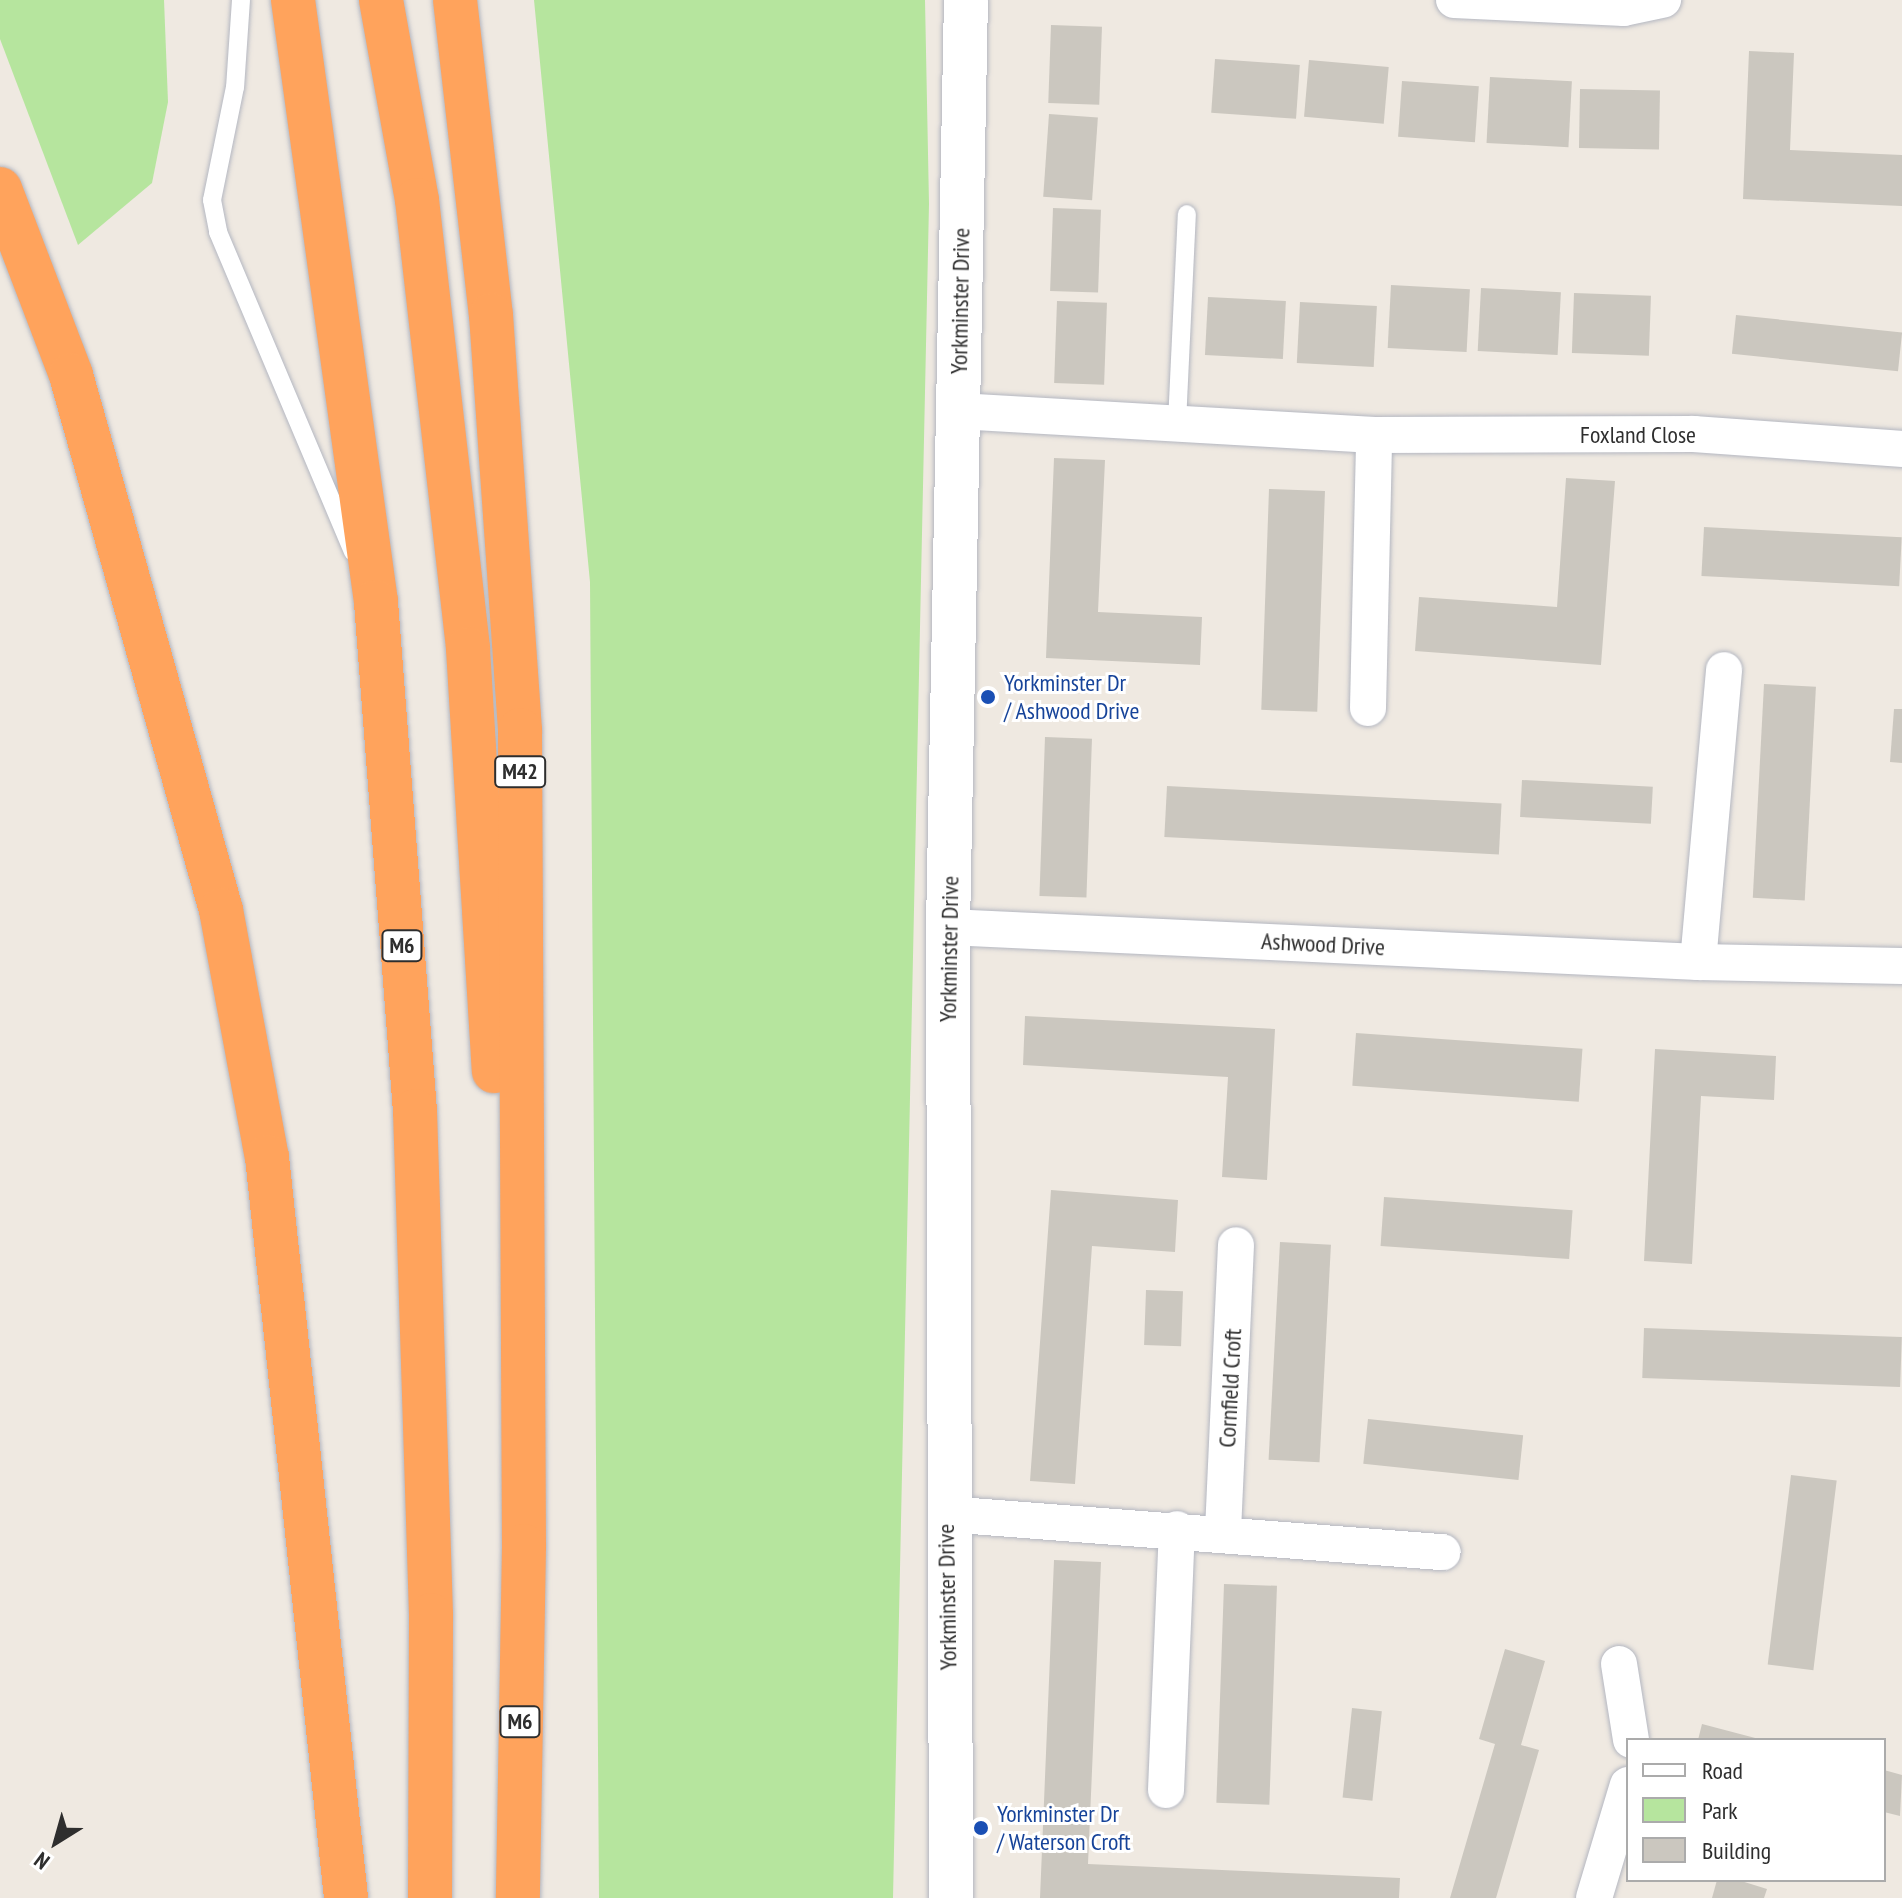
<!DOCTYPE html>
<style>
body{margin:0}
#map{position:relative;width:1902px;height:1898px;overflow:hidden;background:#efe9e1;font-family:"PT Sans Narrow",sans-serif}
div>[style]{position:absolute}
[style*='--x']{left:calc(var(--x)*1px);top:calc(var(--y)*1px);width:calc(var(--w)*1px);rotate:calc(var(--a)*1deg)}
.green>*{inset:0;background:#b6e59e}
.building>*{inset:0;background:#cbc7bf;transform-origin:0 0}
.roads{filter:drop-shadow(0 0 2px #b4b7c1) drop-shadow(0 0 2px #b4b7c1)}
.service>*{height:18px;margin:-9px;padding:0 9px;transform-origin:9px;border-radius:9px;background:#fff}
.minor>*{height:36px;margin:-18px;padding:0 18px;transform-origin:18px;border-radius:18px;background:#fff}
.tertiary>*{height:44px;margin:-22px;padding:0 22px;transform-origin:22px;border-radius:22px;background:#fff}
.motorway>*{height:44px;margin:-22px;padding:0 22px;transform-origin:22px;border-radius:22px;background:#ffa35c}
.dots>*{width:22px;height:22px;translate:-50% -50%;box-sizing:border-box;border:4px solid #fff;border-radius:50%}
span{translate:-50% -50%;white-space:nowrap;text-align:center;line-height:1.15;-webkit-text-stroke:6px #fff;paint-order:stroke}
.shield-label span{padding:2px 6px;background:#fff;border:2px solid;border-radius:6px;-webkit-text-stroke-width:0}
.shield-label{font-size:22px;color:#2e2e2e;font-weight:700}
.street-label{font-size:24px;color:#2e2e2e}
.transit-label{font-size:24px;color:#164399}
.left{translate:0 -50%;text-align:left}
.legend{position:absolute;left:1626px;top:1738px;width:260px;height:144px;box-sizing:border-box;background:#fff;border:2px solid #ababab;margin:0;padding:10px 14px;list-style:none;font-size:24px;color:#2e2e2e}
.legend li{display:flex;align-items:center;gap:16px;height:40px}
.legend b{width:40px;border:2px solid #ababab}
.north{position:absolute;left:16px;top:1802px;width:80px;height:80px;-webkit-text-stroke:6px #fff;paint-order:stroke;rotate:217deg;font-size:22px;font-weight:700;line-height:32px;text-align:center;color:#2e2e2e}
.north::after{content:'';display:block;margin:auto;width:28px;height:36px;background:#2e2e2e;clip-path:polygon(50% 0,100% 100%,50% 72%,0 100%)}
</style>
<div id="map">
<div class="green">
<i style="clip-path:polygon(0 0,164px 0,168px 102px,152px 183px,78px 245px,0 39px)"></i>
<i style="clip-path:polygon(534px 0,925px 0,929px 204px,893px 1898px,599px 1898px,590px 582px)"></i>
</div>
<div class="building">
<i style="left:1051px;top:25px;width:51px;height:78px;rotate:2deg"></i>
<i style="clip-path:polygon(1749px 51px,1794px 53px,1790px 150px,1902px 155px,1902px 206px,1743px 199px)"></i>
<i style="left:1215px;top:59px;width:85px;height:54px;rotate:4deg"></i>
<i style="left:1309px;top:60px;width:80px;height:57px;rotate:5deg"></i>
<i style="left:1490px;top:77px;width:82px;height:66px;rotate:3deg"></i>
<i style="left:1402px;top:81px;width:77px;height:56px;rotate:4deg"></i>
<i style="left:1580px;top:89px;width:80px;height:59px;rotate:1deg"></i>
<i style="left:1049px;top:114px;width:49px;height:83px;rotate:4deg"></i>
<i style="left:1053px;top:208px;width:48px;height:83px;rotate:2deg"></i>
<i style="left:1391px;top:285px;width:79px;height:63px;rotate:3deg"></i>
<i style="left:1481px;top:288px;width:80px;height:63px;rotate:3deg"></i>
<i style="left:1574px;top:293px;width:77px;height:60px;rotate:2deg"></i>
<i style="left:1208px;top:297px;width:78px;height:58px;rotate:3deg"></i>
<i style="left:1057px;top:301px;width:50px;height:82px;rotate:2deg"></i>
<i style="left:1300px;top:302px;width:77px;height:61px;rotate:3deg"></i>
<i style="left:1736px;top:315px;width:167px;height:39px;rotate:6deg"></i>
<i style="clip-path:polygon(1054px 458px,1105px 460px,1098px 612px,1202px 617px,1200px 665px,1046px 658px)"></i>
<i style="clip-path:polygon(1566px 478px,1615px 481px,1601px 665px,1415px 651px,1419px 597px,1557px 607px)"></i>
<i style="left:1269px;top:489px;width:56px;height:221px;rotate:2deg"></i>
<i style="left:1704px;top:527px;width:198px;height:49px;rotate:3deg"></i>
<i style="left:1764px;top:684px;width:52px;height:214px;rotate:3deg"></i>
<i style="clip-path:polygon(1894px 709px,1902px 709px,1902px 763px,1890px 762px)"></i>
<i style="left:1045px;top:737px;width:47px;height:159px;rotate:2deg"></i>
<i style="left:1522px;top:780px;width:131px;height:37px;rotate:3deg"></i>
<i style="left:1167px;top:786px;width:335px;height:51px;rotate:3deg"></i>
<i style="clip-path:polygon(1025px 1016px,1275px 1029px,1267px 1180px,1222px 1177px,1228px 1077px,1023px 1065px)"></i>
<i style="left:1356px;top:1033px;width:227px;height:53px;rotate:4deg"></i>
<i style="clip-path:polygon(1655px 1049px,1776px 1056px,1774px 1100px,1701px 1096px,1692px 1264px,1644px 1261px)"></i>
<i style="clip-path:polygon(1051px 1190px,1178px 1200px,1175px 1252px,1092px 1246px,1075px 1484px,1030px 1481px)"></i>
<i style="left:1384px;top:1197px;width:189px;height:49px;rotate:4deg"></i>
<i style="left:1280px;top:1242px;width:51px;height:218px;rotate:3deg"></i>
<i style="left:1146px;top:1290px;width:37px;height:55px;rotate:2deg"></i>
<i style="left:1644px;top:1328px;width:258px;height:50px;rotate:2deg"></i>
<i style="left:1368px;top:1419px;width:156px;height:45px;rotate:6deg"></i>
<i style="left:1791px;top:1475px;width:46px;height:191px;rotate:7deg"></i>
<i style="clip-path:polygon(1054px 1560px,1101px 1562px,1088px 1864px,1400px 1878px,1399px 1898px,1040px 1898px)"></i>
<i style="left:1224px;top:1584px;width:53px;height:219px;rotate:2deg"></i>
<i style="clip-path:polygon(1505px 1649px,1545px 1661px,1521px 1745px,1539px 1750px,1496px 1898px,1450px 1898px,1495px 1744px,1479px 1739px)"></i>
<i style="left:1352px;top:1708px;width:30px;height:90px;rotate:6deg"></i>
<i style="clip-path:polygon(1702px 1724px,1759px 1739px,1759px 1740px,1698px 1740px)"></i>
<i style="clip-path:polygon(1884px 1770px,1902px 1775px,1900px 1816px,1884px 1812px)"></i>
<i style="clip-path:polygon(1717px 1880px,1738px 1880px,1767px 1889px,1764px 1898px,1712px 1898px)"></i>
</div>
<div class="roads">
<div class="service">
<i style="--x:241;--y:0;--w:87;--a:93.9"></i>
<i style="--x:235;--y:87;--w:115;--a:101.5"></i>
<i style="--x:212;--y:200;--w:33;--a:79"></i>
<i style="--x:218;--y:232;--w:347;--a:67.1"></i>
<i style="--x:1177;--y:423;--w:209;--a:-87.3"></i>
</div>
<div class="minor">
<i style="--x:1454;--y:0;--w:170;--a:2.7"></i>
<i style="--x:1624;--y:8;--w:40;--a:-12"></i>
<i style="--x:958;--y:411;--w:417;--a:3.3"></i>
<i style="--x:1374;--y:435;--w:320;--a:-0.2"></i>
<i style="--x:1694;--y:434;--w:209;--a:4.1"></i>
<i style="--x:1368;--y:708;--w:273;--a:-88.7"></i>
<i style="--x:948;--y:927;--w:751;--a:2.67"></i>
<i style="--x:1698;--y:962;--w:204;--a:1.1"></i>
<i style="--x:1698;--y:962;--w:293;--a:-84.9"></i>
<i style="--x:946;--y:1514;--w:498;--a:4.4"></i>
<i style="--x:1223;--y:1531;--w:286;--a:-87.4"></i>
<i style="--x:1619;--y:1664;--w:77;--a:81"></i>
<i style="--x:1166;--y:1790;--w:261;--a:-87.6"></i>
<i style="--x:1594;--y:1898;--w:118;--a:-73.3"></i>
</div>
<div class="tertiary">
<i style="--x:951;--y:1898;--w:971;--a:-90.18"></i>
<i style="--x:948;--y:927;--w:927;--a:-88.89"></i>
</div>
<div class="motorway">
<i style="--x:293;--y:0;--w:608;--a:82.15"></i>
<i style="--x:376;--y:602;--w:510;--a:85.62"></i>
<i style="--x:415;--y:1111;--w:504;--a:88.18"></i>
<i style="--x:431;--y:1615;--w:283;--a:90.2"></i>
<i style="--x:381;--y:0;--w:203;--a:79.8"></i>
<i style="--x:417;--y:200;--w:452;--a:83.5"></i>
<i style="--x:468;--y:649;--w:423;--a:86.5"></i>
<i style="--x:455;--y:0;--w:317;--a:83.5"></i>
<i style="--x:491;--y:315;--w:416;--a:86"></i>
<i style="--x:520;--y:730;--w:816;--a:89.72"></i>
<i style="--x:524;--y:1546;--w:352;--a:91"></i>
<i style="--x:0;--y:189;--w:199;--a:69.1"></i>
<i style="--x:71;--y:375;--w:556;--a:74.34"></i>
<i style="--x:221;--y:910;--w:251;--a:79.5"></i>
<i style="--x:267;--y:1157;--w:745;--a:83.91"></i>
</div>
</div>
<div class="dots">
<i style="left:988px;top:697px;background:#1a4fb4"></i>
<i style="left:981px;top:1828px;background:#1a4fb4"></i>
</div>
<div class="shield-label">
<span style="left:520px;top:772px">M42</span>
<span style="left:402px;top:946px">M6</span>
<span style="left:520px;top:1722px">M6</span>
</div>
<div class="street-label">
<span style="left:960px;top:301px;rotate:-89deg">Yorkminster Drive</span>
<span style="left:1638px;top:435px">Foxland Close</span>
<span style="left:1323px;top:944px;rotate:3deg">Ashwood Drive</span>
<span style="left:949px;top:949px;rotate:-89deg">Yorkminster Drive</span>
<span style="left:1230px;top:1388px;rotate:-87deg">Cornfield Croft</span>
<span style="left:947px;top:1597px;rotate:-91deg">Yorkminster Drive</span>
</div>
<div class="transit-label">
<span class="left" style="left:1004px;top:697px">Yorkminster Dr<br>/ Ashwood Drive</span>
<span class="left" style="left:997px;top:1828px">Yorkminster Dr<br>/ Waterson Croft</span>
</div>
<ul class="legend">
<li><b style="height:10px;background:#fff"></b>Road</li>
<li><b style="height:22px;background:#b6e59e"></b>Park</li>
<li><b style="height:22px;background:#cbc7bf"></b>Building</li>
</ul>
<div class="north">N</div>
</div>
